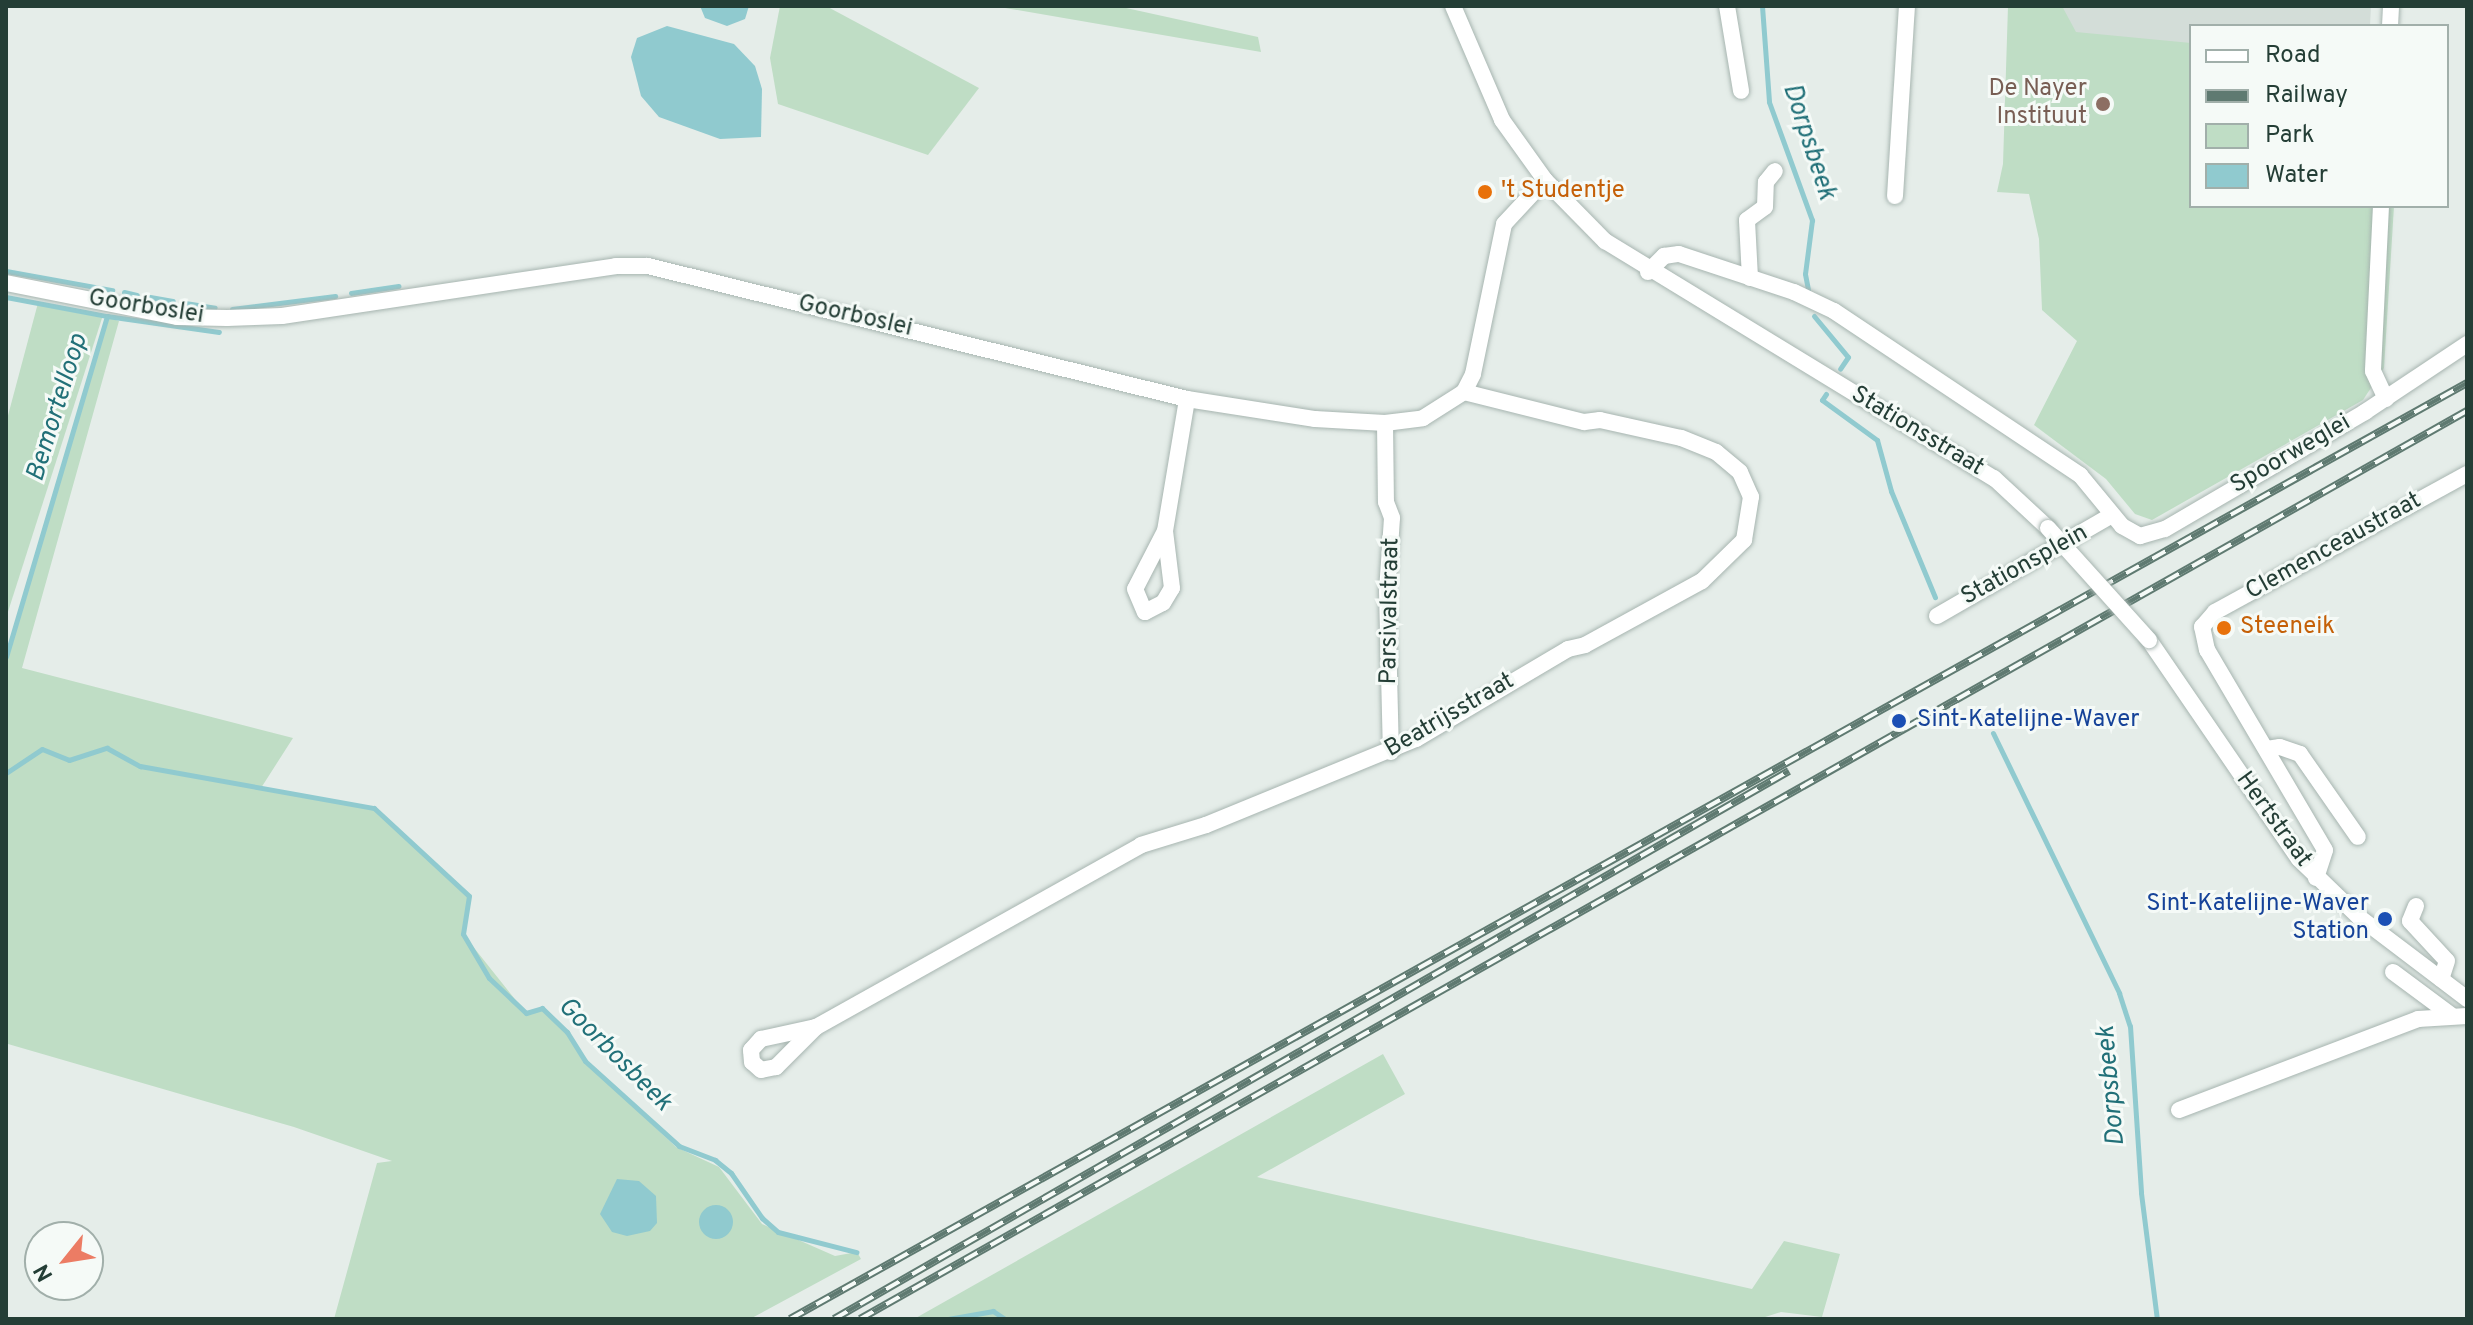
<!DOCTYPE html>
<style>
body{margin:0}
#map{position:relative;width:2473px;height:1325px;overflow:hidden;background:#e5ede9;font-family:Overpass,sans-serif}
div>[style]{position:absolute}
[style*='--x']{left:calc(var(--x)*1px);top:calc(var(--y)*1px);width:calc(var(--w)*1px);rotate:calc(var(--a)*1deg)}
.built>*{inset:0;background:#d3ddd8}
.green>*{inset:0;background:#bfddc5}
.water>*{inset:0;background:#90cacf}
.round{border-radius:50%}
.stream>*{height:5px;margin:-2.5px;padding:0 2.5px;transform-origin:2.5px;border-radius:2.5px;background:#90cacf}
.roads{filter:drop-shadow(0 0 2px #a7b5b0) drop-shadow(0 0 2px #a7b5b0)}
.minor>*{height:16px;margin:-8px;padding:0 8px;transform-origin:8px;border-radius:8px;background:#fff}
.rail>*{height:8px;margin-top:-4px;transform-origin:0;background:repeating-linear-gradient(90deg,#f5faf7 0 15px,#5f7a71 0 30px);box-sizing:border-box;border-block:2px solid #5f7a71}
.bridges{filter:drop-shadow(0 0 2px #a7b5b0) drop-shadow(0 0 2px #a7b5b0)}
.minor-bridge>*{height:16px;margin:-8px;padding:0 8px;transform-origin:8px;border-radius:8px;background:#fff}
.dots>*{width:22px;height:22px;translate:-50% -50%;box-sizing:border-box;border:4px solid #f5faf7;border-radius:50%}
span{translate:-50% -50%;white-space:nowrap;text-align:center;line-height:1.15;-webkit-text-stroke:6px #f5faf7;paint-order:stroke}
.education-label{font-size:24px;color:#785e54}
.right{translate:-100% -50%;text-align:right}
.food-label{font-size:24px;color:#c56008}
.left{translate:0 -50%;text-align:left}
.street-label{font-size:24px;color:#243e36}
.transit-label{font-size:24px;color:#164399}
.water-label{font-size:26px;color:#217078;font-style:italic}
.frame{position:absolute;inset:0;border:8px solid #243e36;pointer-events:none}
.legend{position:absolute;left:2189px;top:24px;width:260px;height:184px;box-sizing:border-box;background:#f5faf7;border:2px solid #a1afaa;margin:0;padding:10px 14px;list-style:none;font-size:24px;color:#243e36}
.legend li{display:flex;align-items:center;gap:16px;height:40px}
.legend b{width:40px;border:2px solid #a1afaa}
.north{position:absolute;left:24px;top:1221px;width:80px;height:80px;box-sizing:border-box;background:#f5faf7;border:2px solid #a1afaa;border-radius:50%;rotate:240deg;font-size:22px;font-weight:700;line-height:32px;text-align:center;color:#243e36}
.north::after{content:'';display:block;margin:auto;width:28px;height:36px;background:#ec7c64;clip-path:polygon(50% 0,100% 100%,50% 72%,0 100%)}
</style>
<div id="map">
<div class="built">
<i style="clip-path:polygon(2015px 6px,2371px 6px,2370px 26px,2191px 26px,2191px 198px)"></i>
</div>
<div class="green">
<i style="clip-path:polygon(780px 6px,826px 6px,979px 88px,928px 155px,778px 104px,770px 58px)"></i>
<i style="clip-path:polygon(994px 6px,1117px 6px,1258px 37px,1261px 52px)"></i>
<i style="clip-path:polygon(2008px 6px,2062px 6px,2076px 32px,2191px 43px,2191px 206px,2394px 206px,2384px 368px,2363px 400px,2152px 520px,2135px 514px,2106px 479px,2034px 425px,2077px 341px,2042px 310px,2039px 239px,2029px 194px,1997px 192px,2003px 164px)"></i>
<i style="clip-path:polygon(38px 303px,103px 315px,6px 618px,6px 423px)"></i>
<i style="clip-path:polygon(106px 317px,119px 321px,22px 668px,293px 738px,261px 788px,374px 808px,469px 896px,463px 934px,526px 1013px,542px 1008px,567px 1033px,585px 1061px,676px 1147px,719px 1167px,762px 1224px,835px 1256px,857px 1252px,861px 1259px,750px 1319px,334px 1319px,377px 1163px,392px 1161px,294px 1127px,8px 1044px,6px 1048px,6px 661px)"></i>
<i style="clip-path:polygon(1383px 1054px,1405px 1094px,1257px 1177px,1752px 1289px,1784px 1241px,1840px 1254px,1822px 1317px,1781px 1312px,1759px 1319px,914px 1319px)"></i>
</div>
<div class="water">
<i style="clip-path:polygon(700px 6px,749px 6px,745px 19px,727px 26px,705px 18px)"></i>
<i style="clip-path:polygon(667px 26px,734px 44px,755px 66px,762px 89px,761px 137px,720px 139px,659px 117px,641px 96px,631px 57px,637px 38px)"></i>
<i style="clip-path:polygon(617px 1179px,639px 1181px,656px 1196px,657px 1223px,650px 1231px,627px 1236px,612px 1232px,600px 1214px)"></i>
<i class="round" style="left:699px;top:1205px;width:34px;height:34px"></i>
</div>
<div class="stream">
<i style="--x:1762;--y:6;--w:96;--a:85.8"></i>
<i style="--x:1769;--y:102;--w:126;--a:70"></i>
<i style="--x:1812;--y:220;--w:54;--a:97.4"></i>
<i style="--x:1805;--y:274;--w:16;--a:79"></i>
<i style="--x:6;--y:271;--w:108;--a:10.2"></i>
<i style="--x:124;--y:292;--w:13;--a:13"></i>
<i style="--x:351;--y:293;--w:48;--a:-8.5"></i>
<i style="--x:6;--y:297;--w:103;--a:10.7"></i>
<i style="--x:107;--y:316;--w:355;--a:106.5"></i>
<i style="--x:150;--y:297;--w:23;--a:10"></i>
<i style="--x:185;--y:303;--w:30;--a:9"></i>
<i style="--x:232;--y:309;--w:104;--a:-7.2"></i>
<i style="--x:107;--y:316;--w:113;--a:8.1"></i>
<i style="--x:1814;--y:316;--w:53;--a:50.3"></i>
<i style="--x:1848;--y:357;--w:14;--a:124"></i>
<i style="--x:1826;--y:394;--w:7;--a:124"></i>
<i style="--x:1822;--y:400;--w:68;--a:36"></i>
<i style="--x:1877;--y:440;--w:53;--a:74.6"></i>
<i style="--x:1891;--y:491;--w:115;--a:67.5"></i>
<i style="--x:1987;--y:720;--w:4;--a:56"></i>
<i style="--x:1993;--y:733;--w:289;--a:64.1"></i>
<i style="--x:2119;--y:993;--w:35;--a:72"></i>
<i style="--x:2130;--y:1026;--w:167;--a:86.2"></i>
<i style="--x:2141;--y:1193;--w:127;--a:82.8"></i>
<i style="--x:6;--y:773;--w:43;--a:-33.7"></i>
<i style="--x:42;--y:749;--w:29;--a:22"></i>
<i style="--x:69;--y:760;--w:40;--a:-18"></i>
<i style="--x:107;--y:748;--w:38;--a:29"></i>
<i style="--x:140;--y:766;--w:238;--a:10.2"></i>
<i style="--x:374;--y:808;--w:129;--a:42.8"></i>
<i style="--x:469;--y:896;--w:38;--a:99"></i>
<i style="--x:463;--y:934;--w:51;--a:59.4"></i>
<i style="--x:489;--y:978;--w:51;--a:43.4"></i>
<i style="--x:526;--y:1013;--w:17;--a:-17"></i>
<i style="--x:542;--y:1008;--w:35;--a:44"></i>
<i style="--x:567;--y:1032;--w:34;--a:58"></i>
<i style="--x:585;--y:1061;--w:127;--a:42.1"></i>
<i style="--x:679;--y:1146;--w:39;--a:21"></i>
<i style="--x:715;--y:1160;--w:21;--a:39"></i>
<i style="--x:731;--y:1173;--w:55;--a:55.4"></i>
<i style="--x:762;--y:1218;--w:21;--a:41"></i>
<i style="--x:778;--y:1232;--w:81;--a:14.4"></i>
<i style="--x:948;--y:1319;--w:46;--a:-10.1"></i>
<i style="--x:993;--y:1311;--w:14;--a:34"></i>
</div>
<div class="roads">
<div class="minor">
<i style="--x:1453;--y:6;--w:124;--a:66.7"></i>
<i style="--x:1502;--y:120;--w:74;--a:54.4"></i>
<i style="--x:1545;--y:180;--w:86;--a:45.5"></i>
<i style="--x:1605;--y:241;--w:456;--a:31.4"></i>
<i style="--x:1994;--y:478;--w:74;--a:42.8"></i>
<i style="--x:1727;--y:6;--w:86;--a:80.6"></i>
<i style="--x:2390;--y:26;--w:20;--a:-87"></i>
<i style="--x:1895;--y:196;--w:190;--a:-86.4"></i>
<i style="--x:2381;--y:206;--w:165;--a:92.8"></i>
<i style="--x:2373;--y:371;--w:31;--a:65"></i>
<i style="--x:1648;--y:272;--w:23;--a:-45"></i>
<i style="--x:1664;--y:256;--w:15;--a:-8"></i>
<i style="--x:1679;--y:254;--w:121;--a:18.3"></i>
<i style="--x:1794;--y:292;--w:44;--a:25.4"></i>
<i style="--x:1834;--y:311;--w:296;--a:33.7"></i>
<i style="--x:2080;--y:475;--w:66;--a:50.5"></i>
<i style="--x:2122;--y:526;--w:21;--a:29"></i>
<i style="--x:2140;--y:536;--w:26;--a:-16"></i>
<i style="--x:2165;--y:529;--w:232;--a:-30.3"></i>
<i style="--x:2365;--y:412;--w:123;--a:-33.7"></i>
<i style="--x:1750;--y:278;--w:58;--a:-93"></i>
<i style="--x:1747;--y:220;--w:22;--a:-36"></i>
<i style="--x:1765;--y:207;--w:25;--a:-88"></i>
<i style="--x:1766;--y:182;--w:14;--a:-51"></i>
<i style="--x:6;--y:283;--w:174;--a:11.2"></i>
<i style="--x:177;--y:317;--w:50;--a:1.1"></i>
<i style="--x:227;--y:318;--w:55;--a:-2.1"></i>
<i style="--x:282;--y:316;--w:338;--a:-8.5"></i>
<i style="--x:616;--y:266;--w:32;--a:0"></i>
<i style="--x:648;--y:266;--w:555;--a:13.86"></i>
<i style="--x:1187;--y:399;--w:130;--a:8.9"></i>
<i style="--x:1315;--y:419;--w:70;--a:3.3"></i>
<i style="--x:1385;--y:423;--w:38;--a:-7"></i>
<i style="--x:1423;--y:418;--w:49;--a:-32.4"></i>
<i style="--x:1464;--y:392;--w:20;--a:-63"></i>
<i style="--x:1473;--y:374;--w:153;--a:-78.3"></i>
<i style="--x:1504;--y:224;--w:60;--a:-47"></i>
<i style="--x:1385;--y:423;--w:79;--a:89.3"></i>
<i style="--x:1386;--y:502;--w:17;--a:69"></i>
<i style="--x:1392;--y:518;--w:73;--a:93.9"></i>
<i style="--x:1387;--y:591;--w:161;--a:88.6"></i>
<i style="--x:1165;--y:531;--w:65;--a:117.3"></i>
<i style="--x:1135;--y:589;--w:25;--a:67"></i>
<i style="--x:1145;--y:612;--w:20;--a:-27"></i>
<i style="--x:1163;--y:603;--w:17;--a:-59"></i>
<i style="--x:1172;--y:588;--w:57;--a:-97"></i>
<i style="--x:1165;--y:531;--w:134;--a:-80.5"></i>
<i style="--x:1937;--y:616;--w:202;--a:-30"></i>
<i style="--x:2149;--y:640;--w:265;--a:55.6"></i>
<i style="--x:2299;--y:859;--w:83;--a:44"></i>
<i style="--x:2359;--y:917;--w:136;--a:37.2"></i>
<i style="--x:2267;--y:749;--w:13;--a:-9"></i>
<i style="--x:2280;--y:747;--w:21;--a:19"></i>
<i style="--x:2300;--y:754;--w:101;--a:55.1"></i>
<i style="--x:2316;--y:878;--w:29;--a:-72"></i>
<i style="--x:2325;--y:850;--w:232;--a:-120.5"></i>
<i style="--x:2207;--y:650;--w:24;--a:-102"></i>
<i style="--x:2202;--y:627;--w:20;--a:-49"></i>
<i style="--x:2215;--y:612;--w:287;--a:-28.7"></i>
<i style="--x:2416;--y:906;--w:16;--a:112"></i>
<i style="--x:2410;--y:921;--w:54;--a:47.2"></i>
<i style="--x:2447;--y:961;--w:19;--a:108"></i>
<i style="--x:2393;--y:972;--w:72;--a:36.6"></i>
<i style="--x:816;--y:1027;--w:57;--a:135"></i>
<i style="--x:776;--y:1067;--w:15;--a:169"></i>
<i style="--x:761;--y:1070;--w:12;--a:-138"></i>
<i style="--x:752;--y:1062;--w:12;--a:-95"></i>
<i style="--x:751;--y:1050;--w:15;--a:-48"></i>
<i style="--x:761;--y:1039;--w:56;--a:-12.3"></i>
<i style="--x:816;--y:1027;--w:372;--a:-29.2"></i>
<i style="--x:1141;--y:845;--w:68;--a:-17.1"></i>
<i style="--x:1206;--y:825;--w:227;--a:-22.3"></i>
<i style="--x:1416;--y:739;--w:177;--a:-30.6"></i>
<i style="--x:1568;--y:649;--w:17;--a:-13"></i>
<i style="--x:1585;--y:645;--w:133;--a:-28.7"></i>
<i style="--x:1702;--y:581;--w:59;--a:-44.3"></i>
<i style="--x:1744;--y:540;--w:44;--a:-80.8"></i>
<i style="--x:1751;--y:497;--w:27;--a:-114"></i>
<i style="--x:1740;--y:472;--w:31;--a:-140"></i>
<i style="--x:1716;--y:452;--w:38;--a:-158"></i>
<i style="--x:1681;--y:438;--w:83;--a:-167.5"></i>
<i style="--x:1600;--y:420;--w:16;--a:173"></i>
<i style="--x:1584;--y:422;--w:124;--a:-166"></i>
<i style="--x:2179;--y:1110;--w:256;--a:-20.8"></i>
<i style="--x:2418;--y:1019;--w:49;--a:-3.5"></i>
</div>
</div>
<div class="rail">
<i style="--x:790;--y:1319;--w:1921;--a:-29.17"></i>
<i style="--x:834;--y:1319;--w:1101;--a:-29.85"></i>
<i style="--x:860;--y:1319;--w:1846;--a:-29.47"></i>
</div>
<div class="bridges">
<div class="minor-bridge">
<i style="--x:2048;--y:528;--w:151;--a:48"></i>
</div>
</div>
<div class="dots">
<i style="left:2103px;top:104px;background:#8d6e63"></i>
<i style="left:1485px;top:192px;background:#e8710a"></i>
<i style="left:2224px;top:628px;background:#e8710a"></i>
<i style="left:1899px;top:721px;background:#1a4fb4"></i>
<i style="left:2385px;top:919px;background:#1a4fb4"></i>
</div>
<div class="education-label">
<span class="right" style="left:2087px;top:104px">De Nayer<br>Instituut</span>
</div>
<div class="food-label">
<span class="left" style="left:1501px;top:192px">'t Studentje</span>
<span class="left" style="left:2240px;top:628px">Steeneik</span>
</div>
<div class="street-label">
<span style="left:146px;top:308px;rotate:9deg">Goorboslei</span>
<span style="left:855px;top:317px;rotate:13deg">Goorboslei</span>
<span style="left:1917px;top:432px;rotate:31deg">Stationsstraat</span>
<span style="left:2291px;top:455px;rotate:-30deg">Spoorweglei</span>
<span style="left:2334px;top:547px;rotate:-29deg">Clemenceaustraat</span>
<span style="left:2025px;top:566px;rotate:-29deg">Stationsplein</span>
<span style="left:1391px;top:611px;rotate:-89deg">Parsivalstraat</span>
<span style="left:1450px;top:716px;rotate:-30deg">Beatrijsstraat</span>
<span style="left:2273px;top:820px;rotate:54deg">Hertstraat</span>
</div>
<div class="transit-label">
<span class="left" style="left:1917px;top:721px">Sint-Katelijne-Waver</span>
<span class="right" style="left:2369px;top:919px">Sint-Katelijne-Waver<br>Station</span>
</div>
<div class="water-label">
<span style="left:1808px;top:142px;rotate:72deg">Dorpsbeek</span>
<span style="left:58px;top:408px;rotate:-73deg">Bemortelloop</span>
<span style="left:614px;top:1055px;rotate:45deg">Goorbosbeek</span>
<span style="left:2112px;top:1086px;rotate:-95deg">Dorpsbeek</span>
</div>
<div class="frame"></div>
<ul class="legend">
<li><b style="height:10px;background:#fff"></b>Road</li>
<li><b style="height:10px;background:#5f7a71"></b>Railway</li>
<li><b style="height:22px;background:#bfddc5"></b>Park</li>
<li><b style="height:22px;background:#90cacf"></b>Water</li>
</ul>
<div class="north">N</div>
</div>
